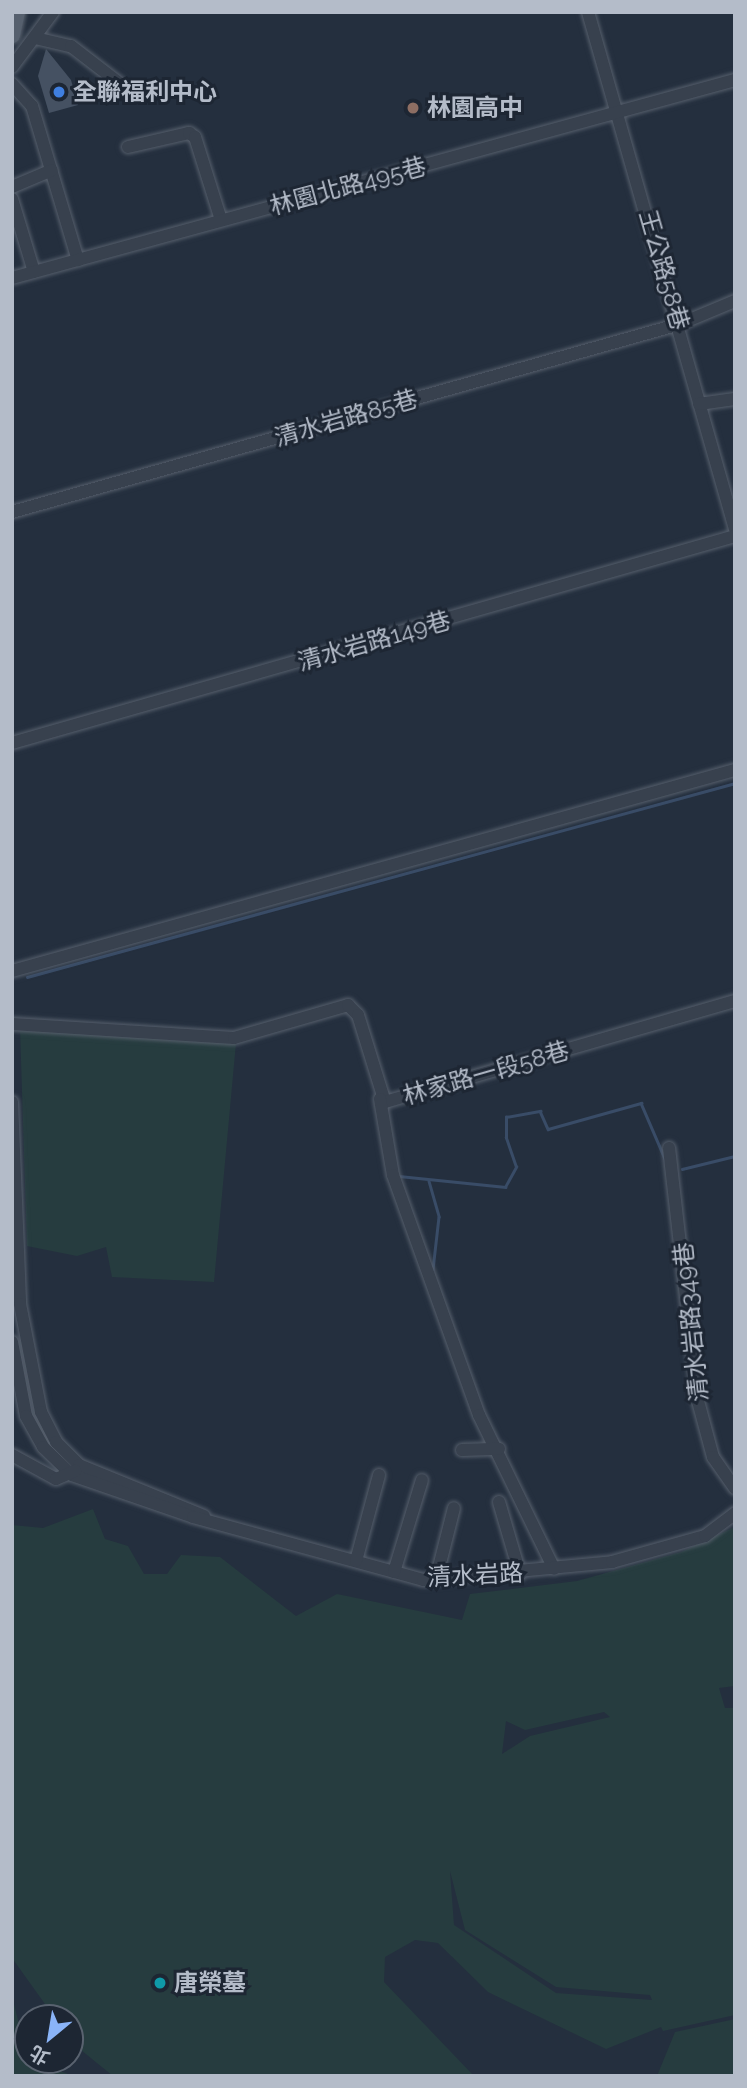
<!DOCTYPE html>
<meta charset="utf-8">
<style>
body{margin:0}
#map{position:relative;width:747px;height:2088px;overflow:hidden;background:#242f3e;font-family:Raleway,"Noto Sans TC",sans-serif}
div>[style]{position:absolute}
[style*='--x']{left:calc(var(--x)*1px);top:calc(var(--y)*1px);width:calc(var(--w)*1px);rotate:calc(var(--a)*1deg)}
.green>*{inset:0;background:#263c3f}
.stream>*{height:2.5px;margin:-1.25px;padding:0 1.25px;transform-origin:1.25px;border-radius:1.25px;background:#394c67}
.building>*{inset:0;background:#455162}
.roads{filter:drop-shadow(0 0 2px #565f6c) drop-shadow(0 0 2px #565f6c)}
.minor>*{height:12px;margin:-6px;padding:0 6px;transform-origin:6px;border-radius:6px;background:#38414e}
.major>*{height:16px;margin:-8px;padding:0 8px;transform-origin:8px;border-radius:8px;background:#56606e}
.dots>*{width:19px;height:19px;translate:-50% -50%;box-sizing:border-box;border:4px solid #1d2633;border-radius:50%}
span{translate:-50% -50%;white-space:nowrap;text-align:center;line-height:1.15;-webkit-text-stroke:6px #1d2633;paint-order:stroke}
.poi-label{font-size:24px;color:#b4bcc9;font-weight:700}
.left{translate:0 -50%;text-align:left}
.street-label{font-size:24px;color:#b4bcc9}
.frame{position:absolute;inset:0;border:14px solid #b4bcc9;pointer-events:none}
.north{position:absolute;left:14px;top:2004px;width:70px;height:70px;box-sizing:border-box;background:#1d2633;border:2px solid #59626f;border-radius:50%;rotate:210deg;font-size:19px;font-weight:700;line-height:28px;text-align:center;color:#b4bcc9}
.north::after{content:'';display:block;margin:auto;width:24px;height:32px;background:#8ab4f8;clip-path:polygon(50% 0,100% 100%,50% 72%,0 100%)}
</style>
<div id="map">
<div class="green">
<i style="clip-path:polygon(20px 1029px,236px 1043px,214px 1282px,112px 1277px,106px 1247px,77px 1256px,27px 1246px)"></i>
<i style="clip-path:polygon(evenodd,93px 1509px,105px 1539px,128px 1546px,144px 1574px,167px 1574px,181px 1555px,220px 1557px,296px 1616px,337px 1594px,462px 1620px,470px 1594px,577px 1581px,681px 1552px,735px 1527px,735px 1686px,719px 1688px,725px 1708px,735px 1708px,735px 2015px,663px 2031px,661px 2027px,606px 2049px,488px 1992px,438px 1943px,415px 1940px,385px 1957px,384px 1982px,474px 2076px,113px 2076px,76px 2046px,70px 2018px,55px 2018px,12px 1958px,12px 1525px,43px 1528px,93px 1509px,604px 1712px,610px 1717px,530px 1736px,502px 1754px,506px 1721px,525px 1730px,604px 1712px,93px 1509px,450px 1871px,465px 1930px,556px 1987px,650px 1995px,652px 2000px,556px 1993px,454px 1925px,450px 1871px)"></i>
<i style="clip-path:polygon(12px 1996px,28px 2060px,74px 2076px,12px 2076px)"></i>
<i style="clip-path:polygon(735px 2019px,735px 2076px,657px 2076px,675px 2032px)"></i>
</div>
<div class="stream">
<i style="--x:27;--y:977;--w:734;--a:-15.32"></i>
<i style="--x:682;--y:1169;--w:55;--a:-13.8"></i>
<i style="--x:399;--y:1176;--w:107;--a:5.9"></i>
<i style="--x:505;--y:1187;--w:23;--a:-61"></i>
<i style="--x:516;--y:1167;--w:31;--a:-109"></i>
<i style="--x:506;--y:1138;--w:21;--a:-90"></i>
<i style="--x:506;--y:1117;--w:35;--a:-10"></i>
<i style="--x:540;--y:1111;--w:20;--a:66"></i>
<i style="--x:548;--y:1129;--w:97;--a:-15.6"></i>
<i style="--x:641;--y:1103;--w:63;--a:66.7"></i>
<i style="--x:429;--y:1181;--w:37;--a:74"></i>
<i style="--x:439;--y:1217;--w:53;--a:96.5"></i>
</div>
<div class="building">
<i style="clip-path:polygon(46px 49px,71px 80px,78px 105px,49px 113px,38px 76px)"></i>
</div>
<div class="roads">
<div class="minor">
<i style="--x:588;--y:12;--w:537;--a:74.13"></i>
<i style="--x:35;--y:38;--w:37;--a:13"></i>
<i style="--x:71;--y:46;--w:61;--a:37.6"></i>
<i style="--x:12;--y:67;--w:69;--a:-53.3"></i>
<i style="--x:12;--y:84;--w:30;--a:48"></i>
<i style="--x:32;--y:106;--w:161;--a:73.4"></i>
<i style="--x:128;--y:147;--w:63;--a:-12.9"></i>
<i style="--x:189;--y:133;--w:7;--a:34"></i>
<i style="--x:195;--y:137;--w:87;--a:72.6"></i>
<i style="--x:12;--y:187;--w:43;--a:-23"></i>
<i style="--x:12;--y:199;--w:76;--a:73.2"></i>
<i style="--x:12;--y:278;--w:750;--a:-15.32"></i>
<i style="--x:699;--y:404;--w:36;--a:-8"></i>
<i style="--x:12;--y:512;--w:694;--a:-15.72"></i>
<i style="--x:680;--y:324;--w:60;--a:-22.7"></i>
<i style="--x:12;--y:743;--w:752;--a:-15.98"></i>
<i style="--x:12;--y:971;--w:750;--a:-15.54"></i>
<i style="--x:12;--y:1024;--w:222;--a:3.6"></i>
<i style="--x:234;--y:1038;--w:119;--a:-16.1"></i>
<i style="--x:348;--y:1005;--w:14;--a:45"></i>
<i style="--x:358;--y:1015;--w:91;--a:72.8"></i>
<i style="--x:385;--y:1102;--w:364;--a:-16.1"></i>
<i style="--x:380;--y:1099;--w:77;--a:80.3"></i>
<i style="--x:393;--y:1175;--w:255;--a:70.3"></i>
<i style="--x:479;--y:1415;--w:171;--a:64"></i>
<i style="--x:12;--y:1102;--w:202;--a:87.7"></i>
<i style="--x:20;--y:1304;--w:110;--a:79"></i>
<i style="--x:41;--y:1412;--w:34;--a:63"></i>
<i style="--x:56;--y:1442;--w:33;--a:45"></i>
<i style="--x:79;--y:1465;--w:135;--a:22.2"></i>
<i style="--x:669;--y:1148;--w:255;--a:83.5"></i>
<i style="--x:698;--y:1401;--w:58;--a:75"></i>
<i style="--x:713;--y:1457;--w:38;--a:55"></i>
<i style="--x:12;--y:1342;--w:75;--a:79.3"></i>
<i style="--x:26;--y:1416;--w:35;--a:61"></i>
<i style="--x:43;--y:1447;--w:40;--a:44"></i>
<i style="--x:72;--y:1475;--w:128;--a:19.1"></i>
<i style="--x:193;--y:1517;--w:238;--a:15.3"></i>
<i style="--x:423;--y:1580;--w:190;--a:-5.4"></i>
<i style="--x:612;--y:1562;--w:97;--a:-15.6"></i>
<i style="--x:705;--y:1536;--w:38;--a:-37"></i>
<i style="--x:462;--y:1450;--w:37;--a:-2"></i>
<i style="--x:12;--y:1455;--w:50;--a:28.6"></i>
<i style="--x:56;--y:1479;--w:21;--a:-23"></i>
<i style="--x:499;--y:1502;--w:75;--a:73.7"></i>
<i style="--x:356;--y:1561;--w:89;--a:-75"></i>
<i style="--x:394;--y:1572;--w:96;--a:-73.1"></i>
<i style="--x:436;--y:1579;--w:73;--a:-75.8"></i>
</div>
<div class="major">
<i style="--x:12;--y:35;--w:24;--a:-78"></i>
</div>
</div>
<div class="dots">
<i style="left:59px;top:92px;background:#3f7fe0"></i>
<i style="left:413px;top:108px;background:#8d6e63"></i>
<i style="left:160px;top:1983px;background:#0f9aa8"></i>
</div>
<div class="poi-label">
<span class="left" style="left:73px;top:92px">全聯福利中心</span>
<span class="left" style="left:427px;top:108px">林園高中</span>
<span class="left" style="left:174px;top:1983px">唐榮墓</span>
</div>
<div class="street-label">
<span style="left:348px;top:186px;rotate:-15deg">林園北路495巷</span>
<span style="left:664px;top:270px;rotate:74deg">王公路58巷</span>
<span style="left:346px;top:418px;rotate:-16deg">清水岩路85巷</span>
<span style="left:374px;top:641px;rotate:-16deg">清水岩路149巷</span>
<span style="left:486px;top:1073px;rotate:-16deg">林家路一段58巷</span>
<span style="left:691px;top:1322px;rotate:-96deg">清水岩路349巷</span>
<span style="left:475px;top:1575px;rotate:-3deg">清水岩路</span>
</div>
<div class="frame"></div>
<div class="north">北</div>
</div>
